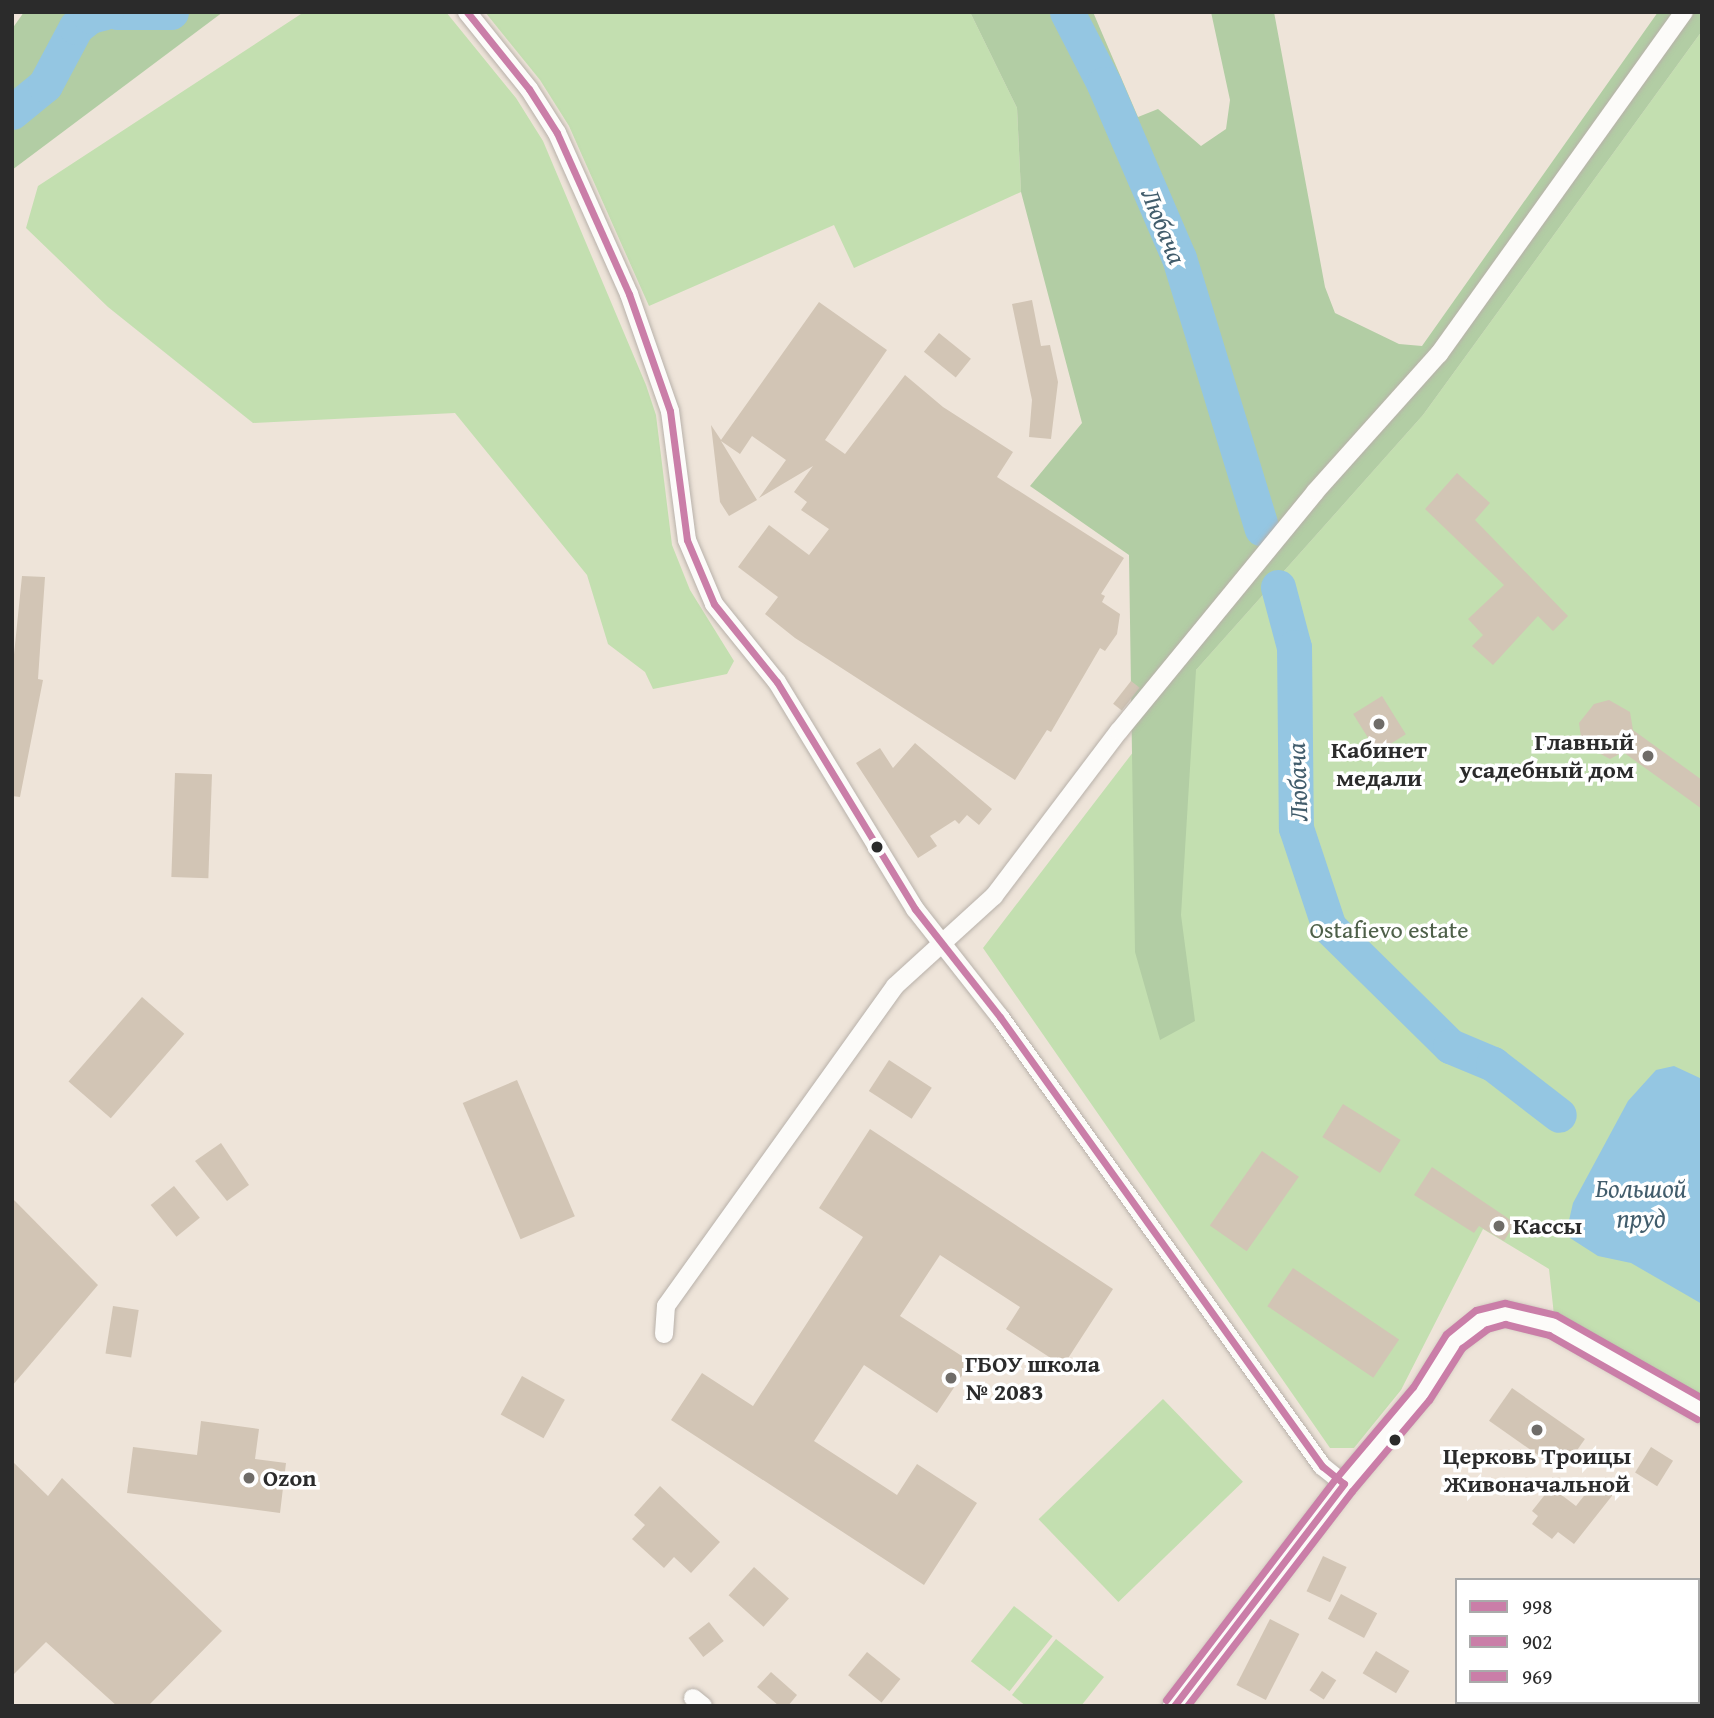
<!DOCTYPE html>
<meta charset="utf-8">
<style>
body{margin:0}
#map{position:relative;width:1714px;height:1718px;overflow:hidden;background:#eee4d9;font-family:"Gentium Book Plus",serif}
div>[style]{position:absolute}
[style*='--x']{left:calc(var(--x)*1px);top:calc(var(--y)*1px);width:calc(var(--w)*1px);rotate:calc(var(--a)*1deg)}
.green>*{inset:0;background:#c3dfb0;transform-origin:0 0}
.forest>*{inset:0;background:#b2cda4}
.water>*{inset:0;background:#94c6e2}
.river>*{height:35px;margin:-17.5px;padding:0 17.5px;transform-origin:17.5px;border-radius:17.5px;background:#94c6e2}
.building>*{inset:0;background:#d2c5b5;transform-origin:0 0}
.roads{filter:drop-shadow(0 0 2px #b8b1aa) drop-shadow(0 0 2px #b8b1aa)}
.minor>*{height:18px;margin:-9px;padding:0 9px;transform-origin:9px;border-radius:9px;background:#fcfbf9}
.tertiary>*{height:23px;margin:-11.5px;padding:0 11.5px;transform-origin:11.5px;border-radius:11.5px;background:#fcfbf9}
.bus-1>*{height:7px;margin:-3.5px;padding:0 3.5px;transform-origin:3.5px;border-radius:3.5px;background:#ca7ea8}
.bus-2>*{height:7px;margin:-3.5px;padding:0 3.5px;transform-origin:3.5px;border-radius:3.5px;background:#ca7ea8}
.bus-3>*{height:7px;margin:-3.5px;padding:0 3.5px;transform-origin:3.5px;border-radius:3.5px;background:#ca7ea8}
.dots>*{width:19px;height:19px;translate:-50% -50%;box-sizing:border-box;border:4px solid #fff;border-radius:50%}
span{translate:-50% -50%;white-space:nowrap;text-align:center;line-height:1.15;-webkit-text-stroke:7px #fff;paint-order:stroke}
.poi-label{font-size:24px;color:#2b2b2b;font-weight:700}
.right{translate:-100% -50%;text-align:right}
.left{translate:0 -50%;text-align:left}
.park-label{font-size:24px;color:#4e6049}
.water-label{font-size:26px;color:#425d6c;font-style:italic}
.frame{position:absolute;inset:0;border:14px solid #2b2b2b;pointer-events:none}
.legend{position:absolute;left:1455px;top:1578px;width:245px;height:126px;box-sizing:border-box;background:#fff;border:2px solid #aaa;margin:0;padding:9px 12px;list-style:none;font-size:21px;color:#2b2b2b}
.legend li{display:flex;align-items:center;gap:14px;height:35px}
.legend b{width:35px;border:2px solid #aaa}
</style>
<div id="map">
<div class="green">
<i style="clip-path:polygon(304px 12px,446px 12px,516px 98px,543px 141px,646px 385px,656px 415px,672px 545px,690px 590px,734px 661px,727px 674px,653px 689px,645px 672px,608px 644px,587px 575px,455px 413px,253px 423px,108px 307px,26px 228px,38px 186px)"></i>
<i style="clip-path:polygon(485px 12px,970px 12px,1017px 108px,1021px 192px,854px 268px,834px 225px,649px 306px,569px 126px,540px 80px)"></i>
<i style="clip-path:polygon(1702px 31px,1702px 1401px,1554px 1315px,1549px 1269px,1483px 1229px,1401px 1390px,1354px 1448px,1330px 1448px,983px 948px,1196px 670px,1423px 415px)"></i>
<i style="left:1163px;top:1399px;width:115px;height:173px;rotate:46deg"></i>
<i style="left:1014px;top:1606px;width:49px;height:70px;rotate:38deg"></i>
<i style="clip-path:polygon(1056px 1639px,1104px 1677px,1081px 1706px,1026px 1706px,1012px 1695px)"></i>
</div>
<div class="forest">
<i style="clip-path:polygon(24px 12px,223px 12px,12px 170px,12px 29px)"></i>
<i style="clip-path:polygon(970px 12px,1093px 12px,1138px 117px,1158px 109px,1201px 146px,1226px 129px,1230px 100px,1211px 12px,1274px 12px,1325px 287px,1335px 313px,1399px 344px,1422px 346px,1658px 12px,1702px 12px,1702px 31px,1423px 415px,1196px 670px,1181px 915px,1195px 1021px,1160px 1040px,1135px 952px,1129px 555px,1030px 486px,1082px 423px,1021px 192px,1017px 108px)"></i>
</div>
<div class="water">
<i style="clip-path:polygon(1674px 1066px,1702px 1079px,1702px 1304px,1631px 1263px,1598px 1256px,1570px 1238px,1567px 1229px,1573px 1203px,1628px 1101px,1656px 1070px)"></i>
</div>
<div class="river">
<i style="--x:117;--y:12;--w:54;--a:0"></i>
<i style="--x:1067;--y:12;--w:81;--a:62.8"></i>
<i style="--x:1104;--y:84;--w:189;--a:66.7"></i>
<i style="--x:1179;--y:258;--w:283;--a:73"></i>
<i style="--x:12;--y:112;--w:43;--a:-39.3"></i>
<i style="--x:45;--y:85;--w:66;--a:-61.9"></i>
<i style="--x:76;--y:27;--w:18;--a:-38"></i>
<i style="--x:90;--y:16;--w:16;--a:-14"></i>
<i style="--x:1278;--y:587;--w:62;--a:75.1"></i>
<i style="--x:1294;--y:647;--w:181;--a:89.4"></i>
<i style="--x:1296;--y:828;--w:104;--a:71.6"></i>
<i style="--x:1329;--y:927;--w:170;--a:44.5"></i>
<i style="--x:1450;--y:1046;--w:47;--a:22.7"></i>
<i style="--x:1493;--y:1064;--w:83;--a:37.7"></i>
</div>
<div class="building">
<i style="clip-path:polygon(1032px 300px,1041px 346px,1050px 345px,1058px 382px,1051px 439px,1029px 437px,1032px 400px,1012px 304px)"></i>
<i style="clip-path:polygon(819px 302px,887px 350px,825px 440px,845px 454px,905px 375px,943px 407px,1013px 452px,997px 477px,1124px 558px,1101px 594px,1105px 596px,1102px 602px,1120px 614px,1117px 634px,1105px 651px,1100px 648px,1051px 732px,1047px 730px,1015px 780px,795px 638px,765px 614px,778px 597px,738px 567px,769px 525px,809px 555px,829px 529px,801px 510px,807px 502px,794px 492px,813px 466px,759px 498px,786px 460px,752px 436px,740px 454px,721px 441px,757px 500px,729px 516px,720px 502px,711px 425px,721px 440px)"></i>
<i style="left:939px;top:333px;width:41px;height:24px;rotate:39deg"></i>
<i style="clip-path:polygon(1457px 473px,1490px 503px,1475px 520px,1568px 616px,1553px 631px,1538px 616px,1493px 665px,1472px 646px,1483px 635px,1468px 619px,1504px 585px,1425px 509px)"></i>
<i style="clip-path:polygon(22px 576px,45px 577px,38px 679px,43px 680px,20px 797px,12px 796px,12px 674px)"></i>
<i style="left:1131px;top:681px;width:11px;height:29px;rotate:38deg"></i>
<i style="left:1382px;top:696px;width:45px;height:34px;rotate:58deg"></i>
<i style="clip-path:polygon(1609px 700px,1630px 712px,1633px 730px,1702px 780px,1702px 809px,1623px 752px,1610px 759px,1582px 744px,1579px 723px,1594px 704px)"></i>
<i style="clip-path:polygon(915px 743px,992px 809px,979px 825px,967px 815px,959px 824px,955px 820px,930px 836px,937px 846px,918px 858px,856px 763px,880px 748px,893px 768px)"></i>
<i style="left:175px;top:773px;width:37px;height:104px;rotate:2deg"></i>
<i style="left:142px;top:997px;width:56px;height:112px;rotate:41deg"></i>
<i style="left:889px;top:1060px;width:51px;height:37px;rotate:33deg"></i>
<i style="left:517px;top:1080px;width:148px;height:59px;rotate:67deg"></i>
<i style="left:1343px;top:1104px;width:68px;height:39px;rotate:32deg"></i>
<i style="clip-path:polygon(870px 1129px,1113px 1289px,1063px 1366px,1006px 1329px,1020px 1307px,940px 1255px,900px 1316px,971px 1362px,937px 1413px,864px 1365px,814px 1441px,897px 1495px,917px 1464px,977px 1503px,924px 1585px,671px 1420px,702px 1373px,753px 1406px,863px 1237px,819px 1208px)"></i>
<i style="clip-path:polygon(221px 1143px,249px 1185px,227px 1201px,195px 1161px)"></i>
<i style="left:1262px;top:1151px;width:45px;height:91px;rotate:35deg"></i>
<i style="clip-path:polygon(1432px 1167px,1515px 1223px,1504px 1241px,1479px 1226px,1474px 1233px,1414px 1195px)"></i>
<i style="left:174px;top:1186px;width:41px;height:30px;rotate:51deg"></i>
<i style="clip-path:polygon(12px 1198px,98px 1285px,12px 1386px)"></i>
<i style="left:1293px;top:1268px;width:128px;height:46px;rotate:34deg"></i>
<i style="left:113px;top:1306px;width:26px;height:48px;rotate:9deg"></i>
<i style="left:522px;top:1376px;width:49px;height:44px;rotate:29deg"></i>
<i style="left:1512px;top:1388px;width:89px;height:40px;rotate:35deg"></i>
<i style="clip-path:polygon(201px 1421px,259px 1429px,255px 1459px,286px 1463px,280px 1513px,127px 1493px,133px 1447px,197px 1455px)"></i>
<i style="left:1651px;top:1447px;width:26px;height:30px;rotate:32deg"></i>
<i style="clip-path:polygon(12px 1461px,48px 1496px,62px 1478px,222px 1631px,148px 1706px,117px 1706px,46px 1642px,12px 1676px)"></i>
<i style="clip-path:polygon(1598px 1478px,1615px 1492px,1574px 1544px,1558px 1532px,1552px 1539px,1532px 1524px,1538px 1516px,1532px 1511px,1551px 1487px,1576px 1506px)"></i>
<i style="clip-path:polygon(660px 1486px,720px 1542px,691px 1573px,674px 1557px,664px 1568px,632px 1539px,645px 1525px,634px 1515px)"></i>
<i style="left:1323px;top:1556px;width:26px;height:39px;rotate:25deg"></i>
<i style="left:754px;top:1567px;width:47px;height:38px;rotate:42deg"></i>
<i style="left:1341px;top:1594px;width:41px;height:28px;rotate:28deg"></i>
<i style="left:1270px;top:1619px;width:33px;height:74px;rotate:27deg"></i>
<i style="left:709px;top:1622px;width:24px;height:26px;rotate:52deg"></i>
<i style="left:1376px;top:1651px;width:39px;height:26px;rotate:31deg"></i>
<i style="left:867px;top:1652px;width:43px;height:30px;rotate:39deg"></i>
<i style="left:1322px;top:1671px;width:17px;height:23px;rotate:33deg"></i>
<i style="clip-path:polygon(771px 1672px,797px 1695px,788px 1706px,779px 1706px,757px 1687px)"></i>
</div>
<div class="roads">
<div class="minor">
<i style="--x:467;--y:12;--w:99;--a:51.2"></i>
<i style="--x:529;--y:89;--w:52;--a:57.5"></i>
<i style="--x:557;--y:133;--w:176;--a:65.9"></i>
<i style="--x:629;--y:294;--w:124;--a:70.7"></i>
<i style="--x:670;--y:411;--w:130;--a:82.5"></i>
<i style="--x:687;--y:540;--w:69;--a:67.1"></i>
<i style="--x:714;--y:604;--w:100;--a:51.1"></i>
<i style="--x:777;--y:682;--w:266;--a:58.7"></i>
<i style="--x:915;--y:909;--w:137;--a:51.8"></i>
<i style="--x:1000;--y:1017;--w:553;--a:54.35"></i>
<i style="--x:1322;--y:1466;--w:28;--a:39"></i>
<i style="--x:664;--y:1334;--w:28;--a:-86"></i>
<i style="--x:666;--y:1306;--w:393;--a:-54.4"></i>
<i style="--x:895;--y:986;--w:134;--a:-42.3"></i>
<i style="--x:994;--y:896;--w:207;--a:-52.9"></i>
<i style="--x:1119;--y:731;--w:309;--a:-50.6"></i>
<i style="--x:1315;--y:492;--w:186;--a:-48.1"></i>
<i style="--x:1439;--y:354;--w:421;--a:-54.4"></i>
<i style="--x:693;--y:1698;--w:13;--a:39"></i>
</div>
<div class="tertiary">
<i style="--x:1174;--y:1706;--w:280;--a:-52.6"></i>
<i style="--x:1344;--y:1484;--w:119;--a:-49.8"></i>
<i style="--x:1421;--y:1393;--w:62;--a:-57.6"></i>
<i style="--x:1454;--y:1341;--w:36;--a:-38"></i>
<i style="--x:1482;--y:1319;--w:24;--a:-15"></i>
<i style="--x:1505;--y:1313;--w:49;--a:14"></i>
<i style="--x:1553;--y:1325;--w:172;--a:29.7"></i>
</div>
</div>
<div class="bus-1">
<i style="--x:467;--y:12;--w:99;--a:51.2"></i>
<i style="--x:529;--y:89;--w:52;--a:57.5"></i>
<i style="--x:557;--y:133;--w:176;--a:65.9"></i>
<i style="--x:629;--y:294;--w:124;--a:70.7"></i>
<i style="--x:670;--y:411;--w:130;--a:82.5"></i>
<i style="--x:687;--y:540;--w:69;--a:67.1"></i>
<i style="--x:714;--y:604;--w:100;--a:51.1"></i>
<i style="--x:777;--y:682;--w:266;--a:58.7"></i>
<i style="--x:915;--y:909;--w:137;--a:51.8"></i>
<i style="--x:1000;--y:1017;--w:553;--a:54.35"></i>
<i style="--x:1322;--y:1466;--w:28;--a:39"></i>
<i style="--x:1174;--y:1706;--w:280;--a:-52.6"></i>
</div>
<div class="bus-2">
<i style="--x:1187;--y:1706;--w:271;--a:-52.5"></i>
<i style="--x:1352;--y:1491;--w:119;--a:-49.8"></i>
<i style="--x:1429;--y:1400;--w:62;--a:-57.6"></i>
<i style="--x:1462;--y:1348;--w:31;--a:-37"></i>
<i style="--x:1487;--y:1329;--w:19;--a:-16"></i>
<i style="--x:1505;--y:1324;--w:45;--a:14"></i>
<i style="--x:1549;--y:1335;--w:170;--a:29.6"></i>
</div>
<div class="bus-3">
<i style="--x:1166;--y:1700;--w:280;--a:-52.6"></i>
<i style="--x:1336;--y:1478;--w:119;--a:-49.8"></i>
<i style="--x:1413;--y:1387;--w:62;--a:-58.1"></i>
<i style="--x:1446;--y:1334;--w:38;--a:-39"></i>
<i style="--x:1476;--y:1310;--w:30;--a:-14"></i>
<i style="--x:1505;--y:1303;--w:52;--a:13.2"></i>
<i style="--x:1556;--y:1315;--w:168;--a:29.6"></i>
</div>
<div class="dots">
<i style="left:1379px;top:724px;background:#6f6c68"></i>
<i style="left:1648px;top:756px;background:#6f6c68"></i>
<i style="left:877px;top:847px;background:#2b2b2b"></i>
<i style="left:1499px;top:1226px;background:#6f6c68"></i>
<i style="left:951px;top:1378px;background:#6f6c68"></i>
<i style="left:1537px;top:1430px;background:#6f6c68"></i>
<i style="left:1395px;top:1440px;background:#2b2b2b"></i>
<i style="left:249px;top:1478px;background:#6f6c68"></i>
</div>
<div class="poi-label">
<span class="right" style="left:1634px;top:756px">Главный<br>усадебный дом</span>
<span style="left:1379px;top:764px">Кабинет<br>медали</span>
<span class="left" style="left:1513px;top:1226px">Кассы</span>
<span class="left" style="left:965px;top:1378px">ГБОУ школа<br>№ 2083</span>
<span style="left:1537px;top:1470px">Церковь Троицы<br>Живоначальной</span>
<span class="left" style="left:263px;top:1478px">Ozon</span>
</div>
<div class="park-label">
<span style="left:1389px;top:930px">Ostafievo estate</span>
</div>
<div class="water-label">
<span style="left:1164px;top:226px;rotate:68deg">Любача</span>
<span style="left:1297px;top:782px;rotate:-92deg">Любача</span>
<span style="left:1641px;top:1203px">Большой<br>пруд</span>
</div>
<div class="frame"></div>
<ul class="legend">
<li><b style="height:9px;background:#ca7ea8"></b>998</li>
<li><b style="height:9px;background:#ca7ea8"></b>902</li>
<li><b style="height:9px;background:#ca7ea8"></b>969</li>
</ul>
</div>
